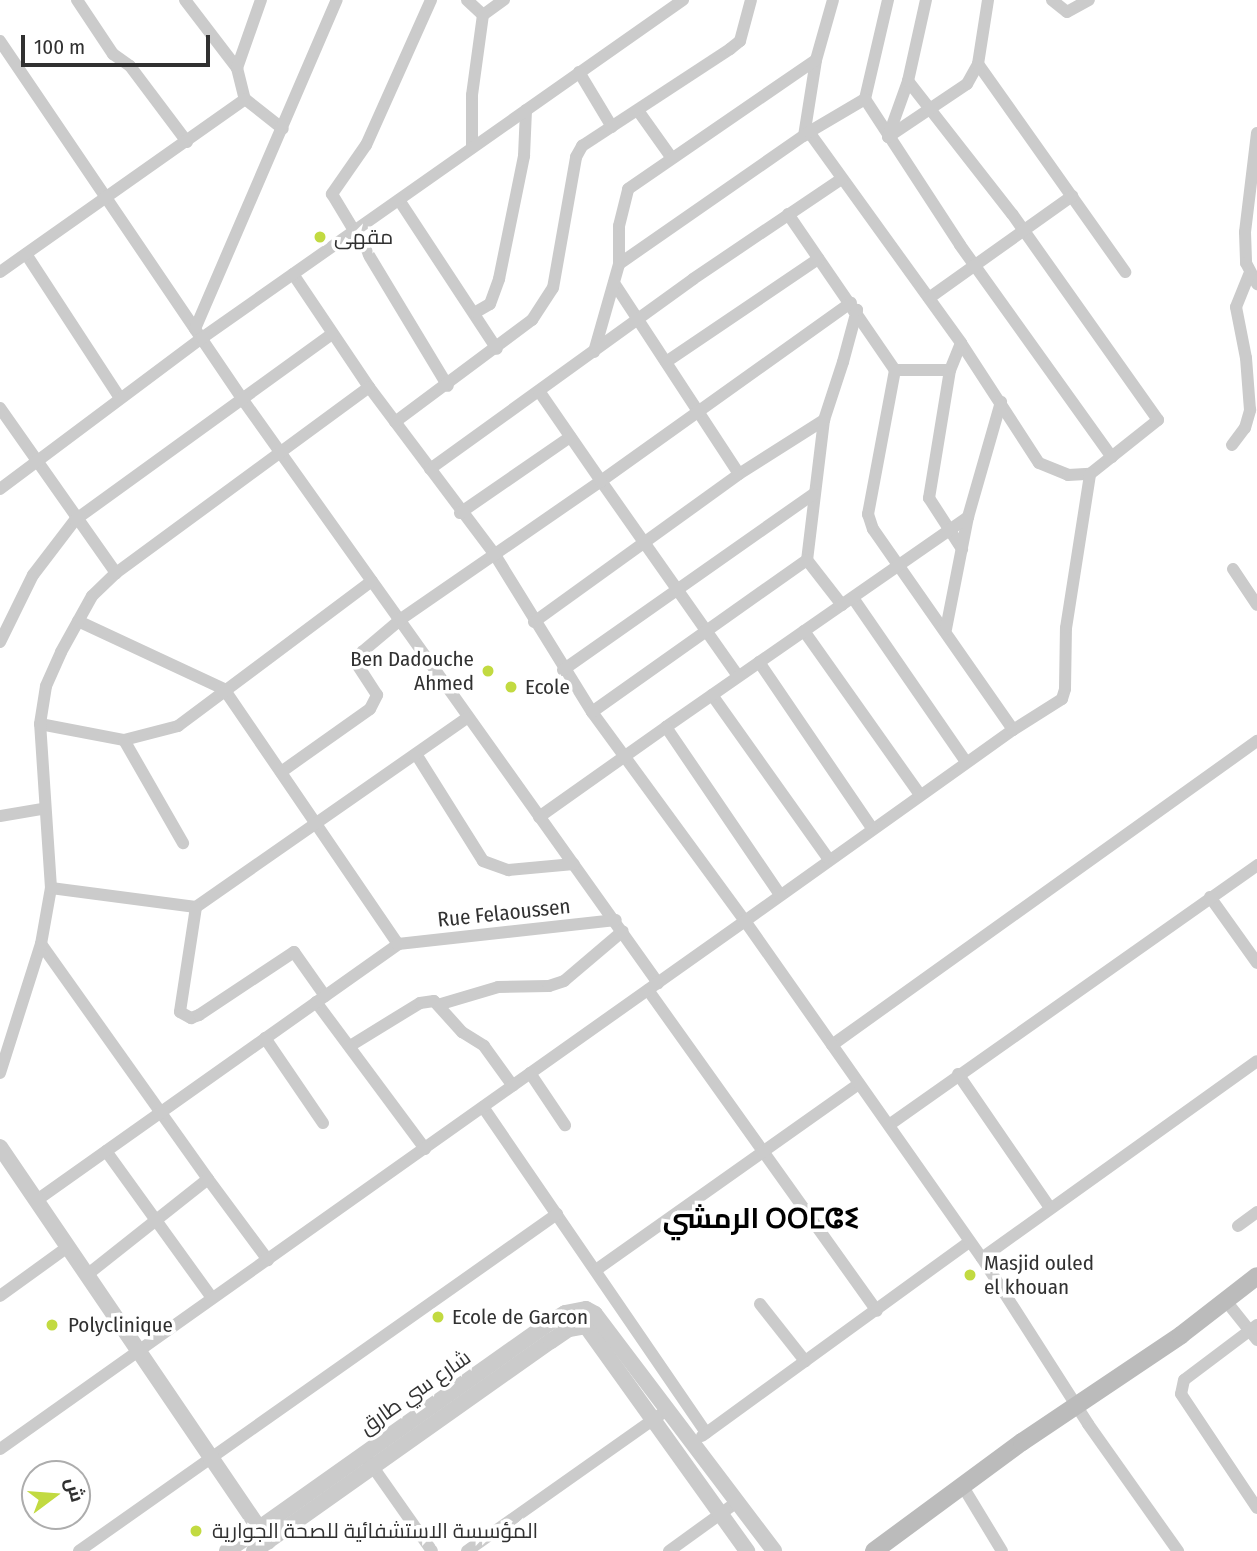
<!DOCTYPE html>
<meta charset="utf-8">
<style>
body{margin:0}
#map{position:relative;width:1257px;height:1551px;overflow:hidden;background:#fff;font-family:"Fira Sans Condensed",Cairo,"Noto Sans Tifinagh",sans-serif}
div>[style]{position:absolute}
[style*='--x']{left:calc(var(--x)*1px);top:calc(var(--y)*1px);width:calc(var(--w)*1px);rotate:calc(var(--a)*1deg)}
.minor>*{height:12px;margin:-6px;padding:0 6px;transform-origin:6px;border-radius:6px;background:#cbcbcb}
.tertiary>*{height:16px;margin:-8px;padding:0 8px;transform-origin:8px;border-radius:8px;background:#cbcbcb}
.secondary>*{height:18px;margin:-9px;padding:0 9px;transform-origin:9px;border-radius:9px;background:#bbb}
.dots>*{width:19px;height:19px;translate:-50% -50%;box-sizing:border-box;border:4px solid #fff;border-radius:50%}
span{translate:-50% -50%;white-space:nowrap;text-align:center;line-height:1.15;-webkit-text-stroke:7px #fff;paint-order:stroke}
.poi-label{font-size:21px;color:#313131}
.left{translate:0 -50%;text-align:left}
.right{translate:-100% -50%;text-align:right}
.street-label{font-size:21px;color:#313131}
.district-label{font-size:28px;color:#000;font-weight:700}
.north{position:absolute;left:21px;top:1460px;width:70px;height:70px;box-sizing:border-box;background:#fff;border:2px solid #adadad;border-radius:50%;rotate:74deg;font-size:19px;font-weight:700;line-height:28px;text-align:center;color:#313131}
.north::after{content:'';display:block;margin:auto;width:24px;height:32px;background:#c2da41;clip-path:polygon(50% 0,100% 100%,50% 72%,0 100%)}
.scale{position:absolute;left:21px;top:35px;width:189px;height:32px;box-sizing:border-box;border:4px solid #313131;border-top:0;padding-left:9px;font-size:21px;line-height:24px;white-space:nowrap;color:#313131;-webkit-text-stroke:5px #fff;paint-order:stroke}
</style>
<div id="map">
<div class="minor">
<i style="--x:77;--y:0;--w:65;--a:56.3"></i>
<i style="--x:113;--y:54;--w:21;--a:35"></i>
<i style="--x:130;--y:66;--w:95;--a:53.1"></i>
<i style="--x:185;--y:0;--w:86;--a:52.6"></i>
<i style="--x:237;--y:68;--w:32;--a:76"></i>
<i style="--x:245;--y:99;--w:48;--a:38.3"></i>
<i style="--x:431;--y:0;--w:159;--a:114.1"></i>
<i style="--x:366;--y:145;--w:60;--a:124.8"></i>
<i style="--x:332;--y:194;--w:224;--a:58.9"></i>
<i style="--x:467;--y:0;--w:22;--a:43"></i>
<i style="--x:888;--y:0;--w:102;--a:103.1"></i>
<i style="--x:865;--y:99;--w:174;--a:56.9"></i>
<i style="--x:960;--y:245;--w:261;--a:54.4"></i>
<i style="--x:1052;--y:0;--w:19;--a:39"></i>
<i style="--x:1067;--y:12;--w:25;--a:-29"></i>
<i style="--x:0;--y:41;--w:434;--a:55.9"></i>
<i style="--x:243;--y:400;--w:716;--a:54.56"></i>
<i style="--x:978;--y:64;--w:255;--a:54.7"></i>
<i style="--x:237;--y:68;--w:72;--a:-70.6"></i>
<i style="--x:579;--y:72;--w:64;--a:59"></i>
<i style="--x:639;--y:112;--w:55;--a:54.6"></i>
<i style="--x:809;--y:132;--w:260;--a:54.2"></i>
<i style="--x:961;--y:343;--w:143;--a:57"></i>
<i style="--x:1039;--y:463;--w:31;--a:22"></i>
<i style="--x:1068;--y:475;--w:22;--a:-3"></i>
<i style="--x:1090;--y:474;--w:87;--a:-38.5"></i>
<i style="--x:1158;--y:420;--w:252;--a:-125.3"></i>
<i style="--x:1012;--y:214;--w:169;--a:-128"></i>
<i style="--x:1257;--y:133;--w:100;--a:96.9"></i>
<i style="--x:1245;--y:232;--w:31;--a:88"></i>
<i style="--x:1246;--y:263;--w:24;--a:62"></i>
<i style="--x:804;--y:136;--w:77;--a:-81"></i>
<i style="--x:816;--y:60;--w:62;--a:-74.2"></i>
<i style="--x:888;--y:137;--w:95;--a:-33.9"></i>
<i style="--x:967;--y:84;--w:23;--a:-61"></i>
<i style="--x:978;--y:64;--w:65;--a:-81.1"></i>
<i style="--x:888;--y:137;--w:59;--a:-70.3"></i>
<i style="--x:908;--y:81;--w:83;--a:-77.5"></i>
<i style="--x:472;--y:147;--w:52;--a:-90"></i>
<i style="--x:472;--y:95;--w:81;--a:-82.2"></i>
<i style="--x:483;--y:15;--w:26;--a:-36"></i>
<i style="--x:399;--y:200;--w:178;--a:56.7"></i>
<i style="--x:788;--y:214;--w:189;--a:55.6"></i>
<i style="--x:895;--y:370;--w:55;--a:0"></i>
<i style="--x:26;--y:254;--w:172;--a:56.9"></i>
<i style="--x:619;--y:264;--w:231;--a:-34.8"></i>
<i style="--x:809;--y:132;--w:65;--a:-30.5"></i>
<i style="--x:0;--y:272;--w:300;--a:-35.2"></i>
<i style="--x:293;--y:274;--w:136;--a:56.1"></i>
<i style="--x:369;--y:387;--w:210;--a:53.1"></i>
<i style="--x:495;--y:555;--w:185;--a:58.3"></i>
<i style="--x:592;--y:712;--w:259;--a:53.8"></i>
<i style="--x:745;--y:921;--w:329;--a:-35.5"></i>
<i style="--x:614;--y:283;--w:228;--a:56.8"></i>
<i style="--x:739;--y:474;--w:101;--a:-32.4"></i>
<i style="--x:824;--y:420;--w:141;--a:96.9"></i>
<i style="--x:807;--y:560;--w:57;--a:52.1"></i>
<i style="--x:929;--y:298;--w:176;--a:-35.5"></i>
<i style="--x:476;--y:312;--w:16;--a:-30"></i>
<i style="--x:490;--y:304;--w:27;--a:-70"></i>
<i style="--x:499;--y:279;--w:126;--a:-78.5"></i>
<i style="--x:524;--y:156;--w:46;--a:-87.5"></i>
<i style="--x:195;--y:329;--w:358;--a:-66.7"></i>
<i style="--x:961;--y:343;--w:29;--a:112"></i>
<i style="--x:950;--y:370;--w:130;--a:99.3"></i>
<i style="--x:929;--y:498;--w:61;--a:57.1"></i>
<i style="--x:594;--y:352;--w:91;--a:-74.1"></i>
<i style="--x:619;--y:264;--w:38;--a:-90"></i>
<i style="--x:619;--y:226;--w:38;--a:-76"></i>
<i style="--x:628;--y:189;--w:228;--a:-34.5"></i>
<i style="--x:666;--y:362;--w:184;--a:-34.1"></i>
<i style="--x:895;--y:370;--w:147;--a:100.6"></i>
<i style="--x:868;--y:514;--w:16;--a:72"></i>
<i style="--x:873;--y:529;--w:245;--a:55.1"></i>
<i style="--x:1013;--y:730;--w:58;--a:-32.3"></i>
<i style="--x:1062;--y:699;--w:10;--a:-73"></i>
<i style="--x:1065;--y:689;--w:61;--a:-89.1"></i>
<i style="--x:1066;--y:628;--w:156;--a:-81.1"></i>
<i style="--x:0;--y:408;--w:202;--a:54.9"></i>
<i style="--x:824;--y:420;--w:61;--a:-71.9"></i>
<i style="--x:843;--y:362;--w:54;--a:-74.9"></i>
<i style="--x:857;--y:310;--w:4;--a:180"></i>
<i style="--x:395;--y:422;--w:171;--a:-36.7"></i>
<i style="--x:532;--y:320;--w:38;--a:-57"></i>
<i style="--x:553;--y:288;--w:133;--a:-80"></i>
<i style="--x:576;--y:157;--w:13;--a:-61"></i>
<i style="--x:582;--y:146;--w:177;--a:-33.2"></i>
<i style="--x:730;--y:49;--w:13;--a:-39"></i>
<i style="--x:740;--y:41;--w:42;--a:-75"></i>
<i style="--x:1232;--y:445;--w:21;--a:-53"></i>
<i style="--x:1245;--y:428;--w:19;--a:-74"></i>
<i style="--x:1250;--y:410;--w:52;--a:-94.4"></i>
<i style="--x:1246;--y:358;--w:52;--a:-101.1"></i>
<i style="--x:1236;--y:307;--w:35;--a:-68"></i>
<i style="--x:430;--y:469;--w:324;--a:-35.8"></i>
<i style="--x:693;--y:279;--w:179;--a:-34"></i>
<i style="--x:0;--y:489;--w:252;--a:-36.8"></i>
<i style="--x:202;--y:338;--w:588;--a:-35.1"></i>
<i style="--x:460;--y:513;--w:134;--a:-34.6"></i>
<i style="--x:1233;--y:569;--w:43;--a:56.3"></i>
<i style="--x:853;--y:598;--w:199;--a:55.4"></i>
<i style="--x:78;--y:621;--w:161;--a:25"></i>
<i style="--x:224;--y:689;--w:309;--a:55.7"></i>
<i style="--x:534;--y:622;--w:253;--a:-35.8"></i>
<i style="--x:946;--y:629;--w:114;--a:-78.9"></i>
<i style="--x:968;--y:517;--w:120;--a:-74"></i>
<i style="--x:804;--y:631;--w:201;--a:54.7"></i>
<i style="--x:0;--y:642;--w:75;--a:-63.8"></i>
<i style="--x:33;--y:575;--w:69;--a:-52.6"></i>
<i style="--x:75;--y:520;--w:317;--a:-35.9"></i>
<i style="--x:759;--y:662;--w:201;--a:55.8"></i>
<i style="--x:563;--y:670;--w:306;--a:-35.1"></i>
<i style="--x:738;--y:676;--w:238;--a:-125.1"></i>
<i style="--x:601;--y:481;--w:307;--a:-35.5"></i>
<i style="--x:712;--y:695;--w:200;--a:54.6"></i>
<i style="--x:592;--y:712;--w:263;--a:-35.3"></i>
<i style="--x:40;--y:724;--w:86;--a:10.8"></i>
<i style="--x:124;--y:740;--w:56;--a:-14.5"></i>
<i style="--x:178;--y:726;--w:242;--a:-36.8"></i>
<i style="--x:666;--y:727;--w:368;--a:-34.8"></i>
<i style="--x:124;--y:740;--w:119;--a:60.2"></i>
<i style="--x:416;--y:754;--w:126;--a:57.9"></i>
<i style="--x:483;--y:861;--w:27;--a:20"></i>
<i style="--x:508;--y:870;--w:66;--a:-5.2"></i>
<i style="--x:281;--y:772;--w:109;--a:-35.3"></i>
<i style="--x:370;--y:709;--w:16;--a:-63"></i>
<i style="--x:377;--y:695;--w:38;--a:-123"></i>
<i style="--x:356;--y:663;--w:13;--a:-61"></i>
<i style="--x:362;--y:652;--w:51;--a:-40.2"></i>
<i style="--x:401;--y:619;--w:243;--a:-34.6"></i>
<i style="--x:601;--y:481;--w:109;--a:-124.6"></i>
<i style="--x:0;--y:816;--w:43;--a:-9.5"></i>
<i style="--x:539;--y:817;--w:156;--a:-35.3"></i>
<i style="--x:666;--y:727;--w:203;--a:55.8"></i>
<i style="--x:51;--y:888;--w:146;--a:7.5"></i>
<i style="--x:196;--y:907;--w:330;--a:-34.9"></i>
<i style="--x:1210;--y:897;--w:81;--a:54.5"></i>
<i style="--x:196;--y:907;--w:106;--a:98.7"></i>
<i style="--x:180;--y:1012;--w:13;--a:29"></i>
<i style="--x:191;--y:1018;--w:9;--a:-21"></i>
<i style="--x:199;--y:1015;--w:114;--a:-33.6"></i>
<i style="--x:294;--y:952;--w:54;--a:54.8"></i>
<i style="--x:41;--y:944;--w:288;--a:54.6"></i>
<i style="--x:208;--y:1179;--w:153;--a:141.6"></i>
<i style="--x:648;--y:990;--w:394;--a:54.5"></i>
<i style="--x:316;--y:1002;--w:183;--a:53.4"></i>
<i style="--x:441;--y:1004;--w:59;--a:-16.6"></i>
<i style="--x:498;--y:987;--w:51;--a:-1.1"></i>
<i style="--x:549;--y:986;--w:16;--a:-18"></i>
<i style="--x:564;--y:981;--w:77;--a:-40.3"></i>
<i style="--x:265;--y:1038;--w:103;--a:55.7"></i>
<i style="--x:832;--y:1045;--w:523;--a:-35.58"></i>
<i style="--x:350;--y:1046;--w:82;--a:-31.6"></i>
<i style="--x:420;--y:1003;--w:14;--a:-8"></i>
<i style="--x:434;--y:1001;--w:42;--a:47.9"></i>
<i style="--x:462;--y:1032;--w:26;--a:32"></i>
<i style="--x:484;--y:1046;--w:49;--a:54.1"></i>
<i style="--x:0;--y:1073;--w:135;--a:-72.4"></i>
<i style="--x:41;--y:944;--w:57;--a:-79.9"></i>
<i style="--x:51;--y:888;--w:164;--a:-93.8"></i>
<i style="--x:40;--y:724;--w:38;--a:-81"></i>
<i style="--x:46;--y:686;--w:37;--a:-66"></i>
<i style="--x:61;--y:652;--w:64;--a:-61"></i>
<i style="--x:92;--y:596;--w:33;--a:-44"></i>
<i style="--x:116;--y:573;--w:314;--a:-36.3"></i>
<i style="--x:530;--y:1073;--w:63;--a:56.1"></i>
<i style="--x:958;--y:1074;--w:163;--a:55.5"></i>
<i style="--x:483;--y:1107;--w:395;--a:55.6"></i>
<i style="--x:889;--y:1125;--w:451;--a:-35.2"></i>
<i style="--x:106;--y:1151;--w:181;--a:54.2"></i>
<i style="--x:208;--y:1179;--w:101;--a:53.5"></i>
<i style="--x:37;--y:1200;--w:443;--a:-35.3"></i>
<i style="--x:398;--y:944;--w:219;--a:-6.3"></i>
<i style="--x:1238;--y:1226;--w:24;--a:-36"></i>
<i style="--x:982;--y:1258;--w:338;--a:-35.6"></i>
<i style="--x:596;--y:1270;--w:322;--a:-35.3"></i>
<i style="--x:0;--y:1296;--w:85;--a:-35.9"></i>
<i style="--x:1226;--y:1301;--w:50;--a:51.5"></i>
<i style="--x:760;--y:1304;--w:73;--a:51.7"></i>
<i style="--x:1257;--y:1325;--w:91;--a:143"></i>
<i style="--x:1184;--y:1380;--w:14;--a:102"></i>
<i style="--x:1181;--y:1394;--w:137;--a:56.3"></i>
<i style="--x:702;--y:1436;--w:330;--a:-36"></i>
<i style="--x:0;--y:1449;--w:913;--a:-35.33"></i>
<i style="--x:745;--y:921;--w:412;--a:54.9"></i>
<i style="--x:982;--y:1258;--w:197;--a:57.4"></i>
<i style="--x:1088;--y:1424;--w:156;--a:54.7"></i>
<i style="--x:368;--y:1460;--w:111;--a:54.9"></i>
<i style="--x:962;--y:1485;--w:77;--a:58.8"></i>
<i style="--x:79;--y:1551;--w:585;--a:-35.18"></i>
<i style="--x:467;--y:1551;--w:246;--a:-35.2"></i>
<i style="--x:669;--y:1551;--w:84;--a:-35.8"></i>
</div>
<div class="tertiary">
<i style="--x:0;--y:1147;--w:477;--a:55.8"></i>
<i style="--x:586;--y:1326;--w:277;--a:54.4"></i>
<i style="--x:227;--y:1551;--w:395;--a:-35.3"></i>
<i style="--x:549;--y:1323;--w:19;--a:-32"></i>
<i style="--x:565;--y:1313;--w:21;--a:-11"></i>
<i style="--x:586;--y:1309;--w:10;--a:29"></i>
<i style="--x:595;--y:1314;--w:297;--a:52.9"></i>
<i style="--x:254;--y:1551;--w:364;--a:-35.3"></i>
<i style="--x:551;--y:1341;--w:22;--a:-34"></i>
<i style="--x:569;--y:1329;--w:17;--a:-10"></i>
</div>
<div class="secondary">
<i style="--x:874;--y:1551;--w:184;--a:-36.4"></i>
<i style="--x:1022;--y:1442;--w:192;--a:-33.9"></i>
<i style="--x:1181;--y:1335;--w:96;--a:-37.8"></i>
</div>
<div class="dots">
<i style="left:320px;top:237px;background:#c2da41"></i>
<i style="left:488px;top:671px;background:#c2da41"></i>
<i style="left:511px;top:687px;background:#c2da41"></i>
<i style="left:970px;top:1275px;background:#c2da41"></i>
<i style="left:438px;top:1317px;background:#c2da41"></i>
<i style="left:52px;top:1325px;background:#c2da41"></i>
<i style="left:196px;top:1531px;background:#c2da41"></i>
</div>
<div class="poi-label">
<span class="left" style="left:334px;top:237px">مقهى</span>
<span class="right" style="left:474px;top:671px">Ben Dadouche<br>Ahmed</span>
<span class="left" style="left:525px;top:687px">Ecole</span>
<span class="left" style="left:984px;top:1275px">Masjid ouled<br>el khouan</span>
<span class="left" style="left:452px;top:1317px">Ecole de Garcon</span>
<span class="left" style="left:68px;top:1325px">Polyclinique</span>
<span class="left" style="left:212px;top:1531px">المؤسسة الاستشفائية للصحة الجوارية</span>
</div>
<div class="street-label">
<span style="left:504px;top:913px;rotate:-6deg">Rue Felaoussen</span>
<span style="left:415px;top:1392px;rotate:-35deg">شارع سي طارق</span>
</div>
<div class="district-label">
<span style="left:761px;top:1219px">الرمشي ⵔⵔⵎⵛⵉ</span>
</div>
<div class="north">ش</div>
<div class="scale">100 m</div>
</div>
